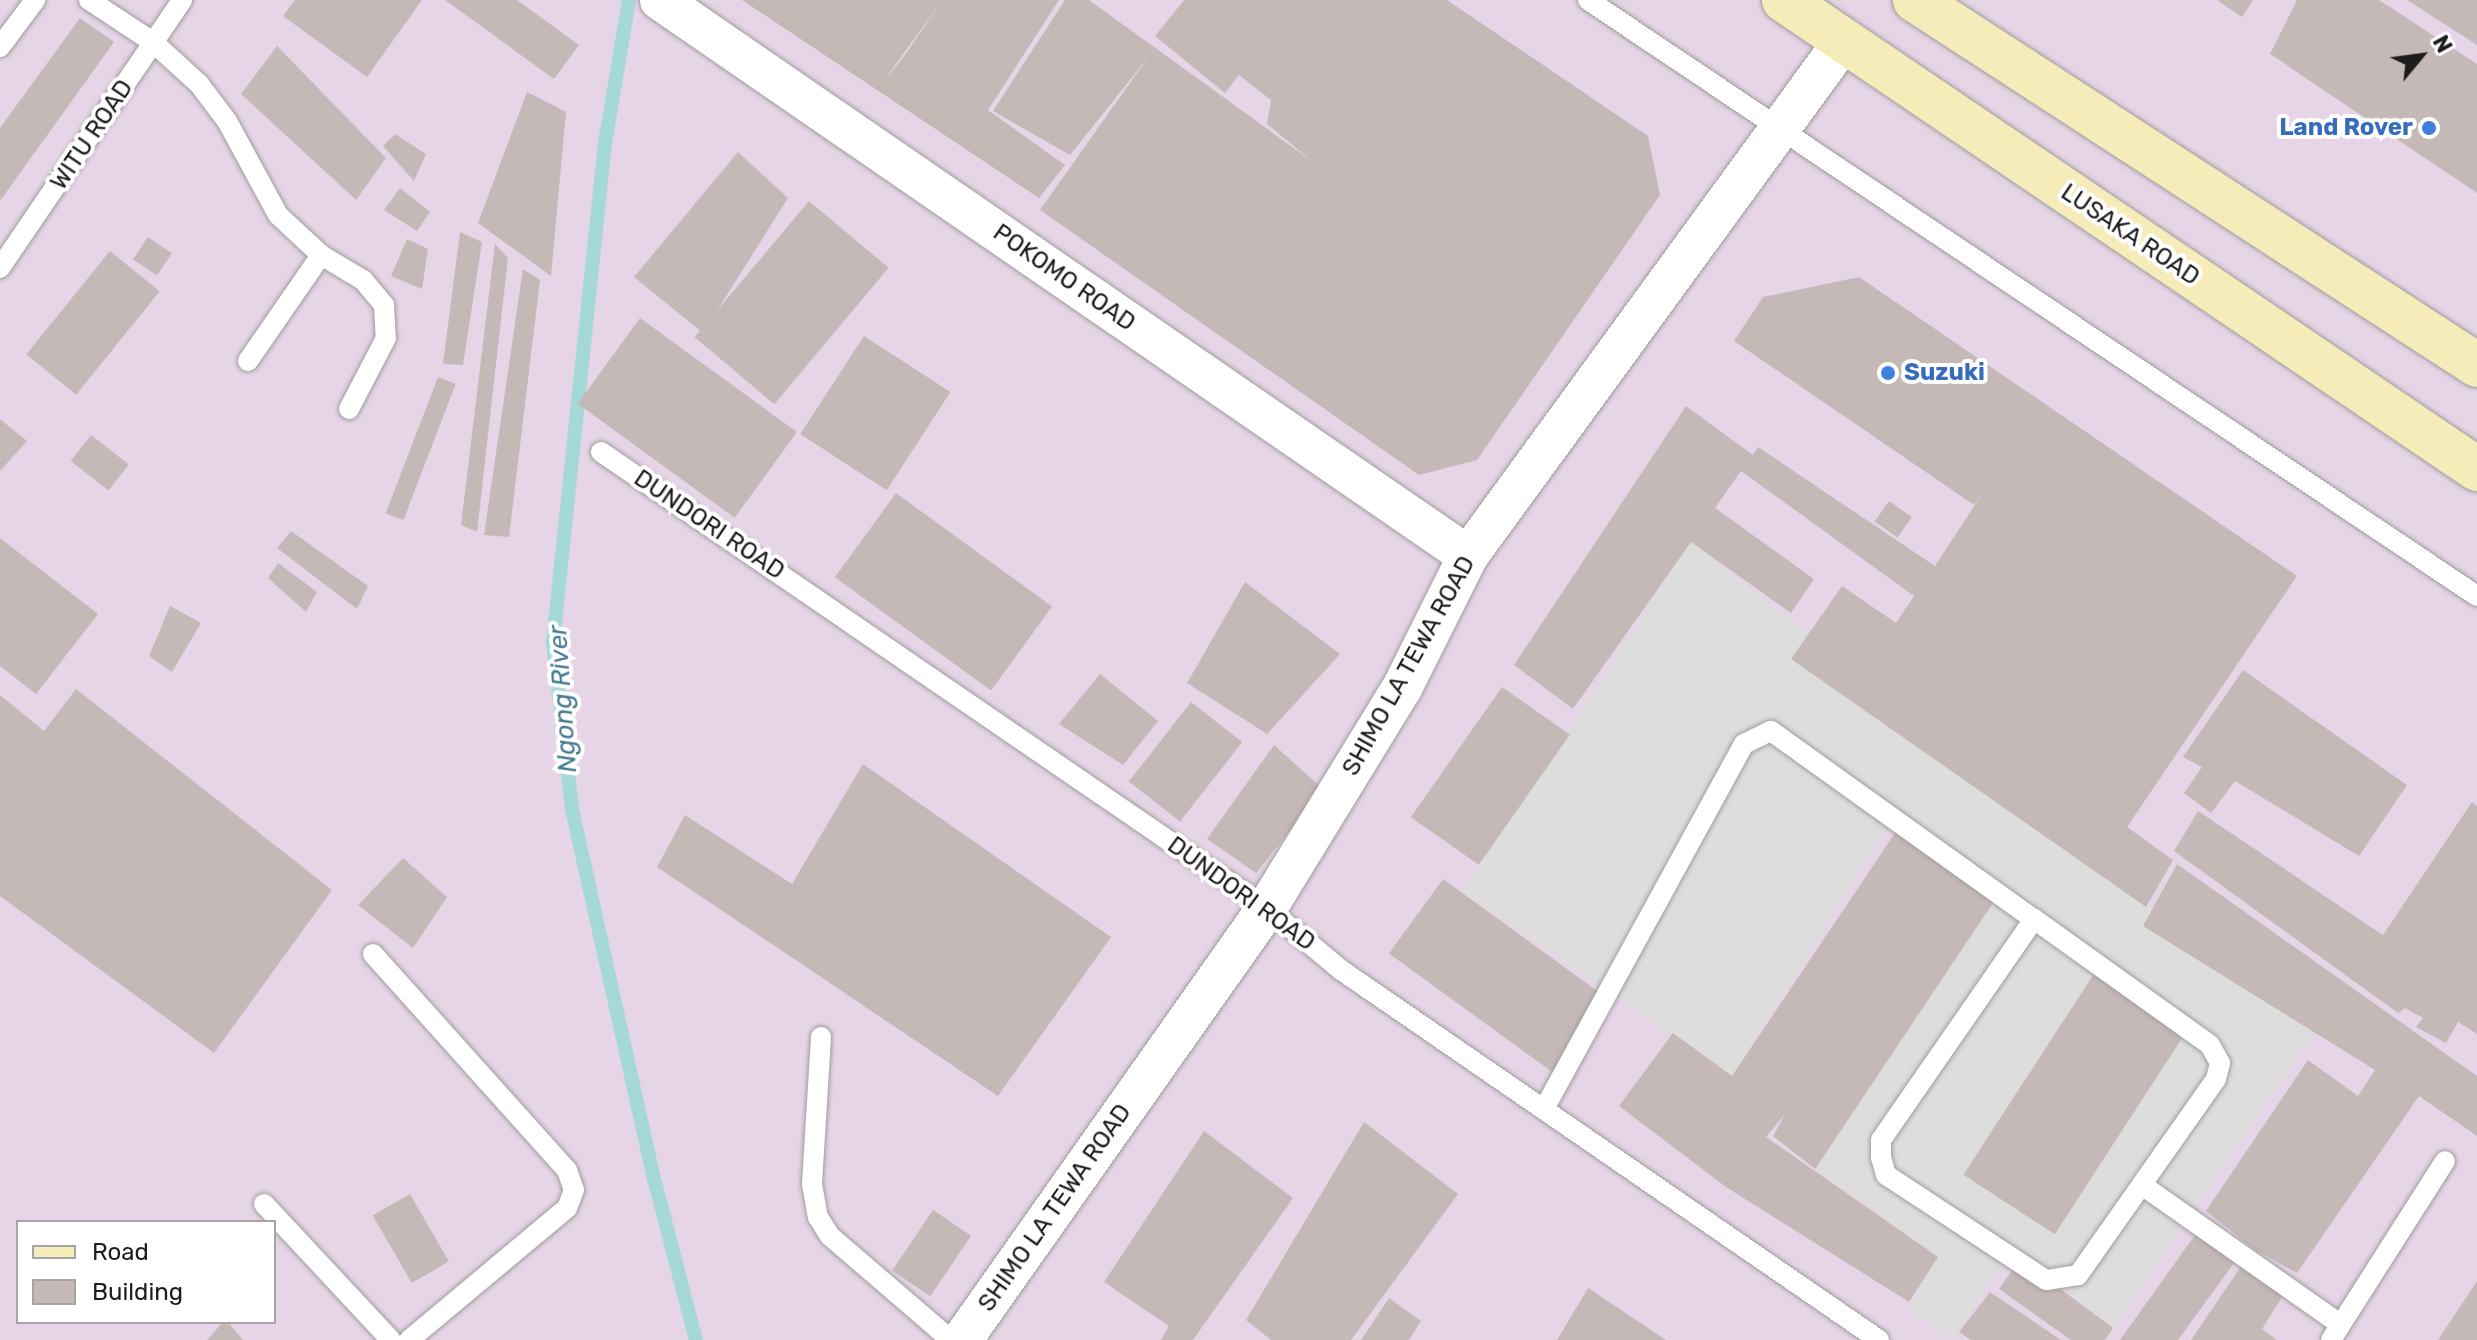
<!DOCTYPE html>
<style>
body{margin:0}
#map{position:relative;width:2477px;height:1340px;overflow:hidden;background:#eee8e3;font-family:Rubik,sans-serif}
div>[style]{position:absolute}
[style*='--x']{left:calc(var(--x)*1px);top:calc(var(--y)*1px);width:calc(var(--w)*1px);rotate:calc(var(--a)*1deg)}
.industrial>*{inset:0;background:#e6d5e6}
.parking>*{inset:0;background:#ddd}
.stream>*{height:14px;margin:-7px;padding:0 7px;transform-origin:7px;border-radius:7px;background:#a5d8d9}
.building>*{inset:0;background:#c5b9b7;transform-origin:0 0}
.roads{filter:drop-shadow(0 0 2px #9e9e9e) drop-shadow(0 0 2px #9e9e9e)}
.service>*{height:20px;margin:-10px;padding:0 10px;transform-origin:10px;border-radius:10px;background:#fff}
.minor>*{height:40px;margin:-20px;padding:0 20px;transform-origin:20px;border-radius:20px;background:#fff}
.secondary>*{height:44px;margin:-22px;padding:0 22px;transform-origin:22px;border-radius:22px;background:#f6ecb9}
.dots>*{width:22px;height:22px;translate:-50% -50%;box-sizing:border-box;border:4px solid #fff;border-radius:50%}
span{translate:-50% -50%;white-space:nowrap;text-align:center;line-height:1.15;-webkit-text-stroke:8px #fff;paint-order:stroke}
.shop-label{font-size:24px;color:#366cbe;font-weight:700}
.right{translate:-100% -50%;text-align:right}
.left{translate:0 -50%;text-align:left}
.street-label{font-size:24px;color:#1d1d1d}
.water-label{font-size:26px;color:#467a90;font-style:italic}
.legend{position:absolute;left:16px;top:1220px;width:260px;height:104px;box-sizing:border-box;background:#fff;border:2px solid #a5a5a5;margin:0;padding:10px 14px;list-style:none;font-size:24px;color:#1d1d1d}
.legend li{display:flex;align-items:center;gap:16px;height:40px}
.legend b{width:40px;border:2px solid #a5a5a5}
.north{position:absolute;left:2381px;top:16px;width:80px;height:80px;-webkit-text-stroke:6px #fff;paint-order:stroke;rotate:61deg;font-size:22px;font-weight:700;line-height:32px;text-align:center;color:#1d1d1d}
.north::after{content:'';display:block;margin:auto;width:28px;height:36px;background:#1d1d1d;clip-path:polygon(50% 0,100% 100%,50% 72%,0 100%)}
</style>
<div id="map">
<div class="industrial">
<i style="clip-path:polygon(evenodd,0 0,2477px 0,2477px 1340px,0 1340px,0 0,18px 1222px,274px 1222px,274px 1322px,18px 1322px,18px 1222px)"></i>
</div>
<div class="parking">
<i style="clip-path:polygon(1691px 542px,2315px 1032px,2113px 1328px,2010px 1247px,1953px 1340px,1907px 1309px,1937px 1256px,1815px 1169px,1996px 898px,1894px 815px,1732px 1076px,1462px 893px)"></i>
</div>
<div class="stream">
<i style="--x:629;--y:0;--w:145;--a:99.5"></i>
<i style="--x:605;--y:143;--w:502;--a:95.95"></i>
<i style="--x:553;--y:642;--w:168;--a:83.5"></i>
<i style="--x:572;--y:809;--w:382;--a:77.5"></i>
<i style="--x:655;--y:1182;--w:163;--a:75.5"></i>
</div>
<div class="building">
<i style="clip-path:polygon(295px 0,422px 0,367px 77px,283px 16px)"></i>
<i style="clip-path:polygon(445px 0,517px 0,579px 45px,554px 79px)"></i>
<i style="clip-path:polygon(evenodd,742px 0,1059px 0,988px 110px,1065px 165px,1039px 198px,742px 0,941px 2px,905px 55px,889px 75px,888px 75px,941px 2px)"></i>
<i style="clip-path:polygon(1065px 0,1089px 0,1313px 162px,1267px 124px,1271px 100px,1239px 75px,1225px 93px,1155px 36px,1184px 0,1447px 0,1648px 136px,1660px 195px,1477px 460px,1419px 475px,1040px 210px,1149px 56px,1070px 155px,993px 111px)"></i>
<i style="clip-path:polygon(2217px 0,2253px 0,2242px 17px)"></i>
<i style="clip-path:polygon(2297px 0,2379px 0,2477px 64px,2477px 193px,2270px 54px)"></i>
<i style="clip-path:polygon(2407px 0,2477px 0,2477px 45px)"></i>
<i style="clip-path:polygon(80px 18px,114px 42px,0 201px,0 128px)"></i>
<i style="clip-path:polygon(277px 46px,386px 158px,356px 200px,241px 94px)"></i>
<i style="clip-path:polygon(527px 92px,566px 112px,551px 276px,478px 223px)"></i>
<i style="clip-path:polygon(395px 134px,426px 154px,414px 181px,383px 146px)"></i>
<i style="clip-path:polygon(738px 152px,788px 198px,703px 333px,634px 277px)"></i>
<i style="clip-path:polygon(400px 188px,430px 212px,417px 231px,384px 210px)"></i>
<i style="left:809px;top:201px;width:104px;height:178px;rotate:40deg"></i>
<i style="clip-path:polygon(460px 232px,482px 242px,463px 365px,443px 364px)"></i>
<i style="left:148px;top:237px;width:29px;height:27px;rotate:34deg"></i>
<i style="clip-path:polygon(407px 239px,428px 249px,422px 289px,391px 276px)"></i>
<i style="clip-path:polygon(495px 244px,508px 258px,477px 532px,461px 525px)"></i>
<i style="left:110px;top:251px;width:64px;height:133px;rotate:39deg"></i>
<i style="clip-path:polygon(523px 269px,540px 280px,509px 537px,484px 535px)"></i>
<i style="clip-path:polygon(1859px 277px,2297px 576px,2127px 827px,2173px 860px,2146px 907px,1791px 659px,1842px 586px,1896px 623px,1914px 596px,1741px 471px,1715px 508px,1814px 579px,1791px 613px,1691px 542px,1573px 709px,1514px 665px,1686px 406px,1753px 455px,1758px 447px,1935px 566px,1986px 488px,1974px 505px,1734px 341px,1763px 297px)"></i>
<i style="left:640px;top:318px;width:194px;height:106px;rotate:36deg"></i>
<i style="left:864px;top:336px;width:103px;height:117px;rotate:33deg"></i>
<i style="left:438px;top:377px;width:19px;height:146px;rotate:21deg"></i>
<i style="clip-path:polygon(0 419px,27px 441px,0 471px)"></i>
<i style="left:91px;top:435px;width:48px;height:33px;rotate:38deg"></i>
<i style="left:896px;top:493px;width:193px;height:104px;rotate:36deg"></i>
<i style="left:1889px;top:501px;width:28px;height:25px;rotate:35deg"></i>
<i style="clip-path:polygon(291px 531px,368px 586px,357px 609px,277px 548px)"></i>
<i style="clip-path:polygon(0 538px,98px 614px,36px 694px,0 666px)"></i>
<i style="clip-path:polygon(278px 563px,317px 592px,306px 612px,268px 578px)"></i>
<i style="clip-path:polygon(1245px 582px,1340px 654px,1267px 734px,1187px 683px)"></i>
<i style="clip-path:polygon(170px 606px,201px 623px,172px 672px,149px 656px)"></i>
<i style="clip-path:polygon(2243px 670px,2407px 785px,2359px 856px,2235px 781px,2211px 813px,2184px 793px,2202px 767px,2183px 757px)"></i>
<i style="clip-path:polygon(1100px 674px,1158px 721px,1123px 765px,1059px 724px)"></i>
<i style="left:1502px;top:687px;width:83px;height:159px;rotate:35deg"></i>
<i style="clip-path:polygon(76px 689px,332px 890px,214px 1053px,0 896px,0 695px,44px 731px)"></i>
<i style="left:1191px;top:702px;width:65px;height:101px;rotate:38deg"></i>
<i style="clip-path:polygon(1274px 745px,1323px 789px,1256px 873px,1207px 839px)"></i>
<i style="clip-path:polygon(863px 764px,1111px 937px,998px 1096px,657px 867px,685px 815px,792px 884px)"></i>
<i style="clip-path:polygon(2472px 802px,2477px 806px,2477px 1034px,2458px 1022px,2446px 1043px,2416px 1027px,2423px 1018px,2405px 1008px,2398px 1013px,2174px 851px,2198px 811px,2383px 935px)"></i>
<i style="clip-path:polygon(1899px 827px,1997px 897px,1815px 1169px,1773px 1136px,1785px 1114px,1766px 1137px,1938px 1257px,1909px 1302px,1726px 1187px,1619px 1106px,1673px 1033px,1732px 1076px)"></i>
<i style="clip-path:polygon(403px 858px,447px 897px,413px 948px,358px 905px)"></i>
<i style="clip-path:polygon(2177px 864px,2477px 1076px,2477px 1136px,2419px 1096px,2297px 1273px,2255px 1250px,2206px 1211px,2308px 1060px,2358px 1096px,2375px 1070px,2143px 926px)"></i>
<i style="left:1443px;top:879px;width:207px;height:92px;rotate:36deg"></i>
<i style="left:2099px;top:966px;width:109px;height:249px;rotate:33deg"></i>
<i style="clip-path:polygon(1364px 1122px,1458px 1194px,1351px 1340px,1271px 1340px,1246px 1320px)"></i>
<i style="clip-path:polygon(1204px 1131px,1293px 1198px,1193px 1340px,1161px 1340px,1169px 1326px,1104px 1282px)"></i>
<i style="left:410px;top:1194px;width:78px;height:43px;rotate:60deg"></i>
<i style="left:933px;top:1210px;width:46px;height:73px;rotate:34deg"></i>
<i style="clip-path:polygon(2200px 1228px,2239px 1256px,2178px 1340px,2120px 1340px)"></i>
<i style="clip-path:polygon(2020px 1259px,2113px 1328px,2105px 1340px,2071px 1340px,1999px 1289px)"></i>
<i style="clip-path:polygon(2246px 1259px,2289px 1286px,2262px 1329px,2277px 1340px,2191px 1340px)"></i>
<i style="clip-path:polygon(2477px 1281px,2477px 1340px,2438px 1340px)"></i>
<i style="clip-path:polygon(1588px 1288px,1666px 1340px,1557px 1340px)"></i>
<i style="clip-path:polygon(1990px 1292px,2061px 1340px,1971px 1340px,1959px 1332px)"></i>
<i style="clip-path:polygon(1389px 1298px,1421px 1321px,1409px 1340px,1361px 1340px)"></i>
<i style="clip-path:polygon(223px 1322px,228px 1322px,243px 1340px,207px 1340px)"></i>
</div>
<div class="roads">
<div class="service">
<i style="--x:89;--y:0;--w:77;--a:33.3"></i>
<i style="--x:153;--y:42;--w:62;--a:42.4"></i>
<i style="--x:199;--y:84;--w:46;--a:52.9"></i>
<i style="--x:227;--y:121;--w:107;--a:61.5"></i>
<i style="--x:278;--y:215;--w:59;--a:42.9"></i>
<i style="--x:321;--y:255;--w:49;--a:30.8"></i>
<i style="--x:363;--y:280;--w:33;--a:50"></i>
<i style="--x:384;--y:305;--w:33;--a:87"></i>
<i style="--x:386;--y:338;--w:80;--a:117.5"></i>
<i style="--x:1588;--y:0;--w:1070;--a:33.84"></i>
<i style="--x:0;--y:47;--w:59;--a:-53.3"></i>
<i style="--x:0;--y:268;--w:324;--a:-55.8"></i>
<i style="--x:248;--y:361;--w:129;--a:-55.4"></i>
<i style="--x:601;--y:452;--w:807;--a:34.4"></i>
<i style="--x:1267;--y:908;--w:97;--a:40"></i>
<i style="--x:1341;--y:970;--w:653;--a:34.52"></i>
<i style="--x:373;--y:954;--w:290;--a:48.1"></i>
<i style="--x:567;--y:1170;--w:21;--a:71"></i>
<i style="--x:574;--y:1190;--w:19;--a:111"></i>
<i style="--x:567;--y:1208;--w:206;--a:140.1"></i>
<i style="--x:821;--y:1037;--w:147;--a:93.5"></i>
<i style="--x:812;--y:1184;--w:34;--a:80"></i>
<i style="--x:818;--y:1217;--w:22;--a:58"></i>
<i style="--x:830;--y:1236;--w:160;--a:40.7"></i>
<i style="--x:1544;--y:1109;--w:416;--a:-61.3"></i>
<i style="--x:1744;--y:744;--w:30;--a:-26"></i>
<i style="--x:1771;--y:731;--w:323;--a:35.6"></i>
<i style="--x:2034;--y:919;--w:216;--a:35.6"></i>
<i style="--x:2210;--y:1045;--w:21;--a:61"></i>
<i style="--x:2220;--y:1063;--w:16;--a:104"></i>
<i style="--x:2216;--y:1079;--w:240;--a:125.1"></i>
<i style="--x:2078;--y:1275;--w:32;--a:171"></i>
<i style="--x:2046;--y:1280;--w:191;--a:-146.7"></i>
<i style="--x:1886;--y:1175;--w:19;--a:-106"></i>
<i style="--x:1881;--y:1157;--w:17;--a:-90"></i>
<i style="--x:1881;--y:1140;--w:269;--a:-55.3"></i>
<i style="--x:2142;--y:1185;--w:243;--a:35.1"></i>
<i style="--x:264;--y:1204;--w:186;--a:47"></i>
<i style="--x:2331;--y:1340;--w:212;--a:-57.5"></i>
</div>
<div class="minor">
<i style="--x:660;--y:0;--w:981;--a:34.53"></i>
<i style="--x:962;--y:1340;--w:529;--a:-54.78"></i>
<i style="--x:1267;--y:908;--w:258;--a:-58.5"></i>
<i style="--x:1402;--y:688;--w:148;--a:-63.4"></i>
<i style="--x:1468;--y:556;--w:636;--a:-53.89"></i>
</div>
<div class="secondary">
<i style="--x:1784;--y:0;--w:837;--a:34.09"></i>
<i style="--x:1915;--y:0;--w:670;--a:33"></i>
</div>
</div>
<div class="dots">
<i style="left:2429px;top:128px;background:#3f7fe0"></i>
<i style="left:1888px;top:373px;background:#3f7fe0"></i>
</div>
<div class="shop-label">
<span class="right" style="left:2413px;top:128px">Land Rover</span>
<span class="left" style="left:1904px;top:373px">Suzuki</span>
</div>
<div class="street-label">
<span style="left:92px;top:135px;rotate:-56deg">WITU ROAD</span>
<span style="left:2130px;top:235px;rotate:34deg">LUSAKA ROAD</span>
<span style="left:1064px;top:278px;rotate:35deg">POKOMO ROAD</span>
<span style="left:709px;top:525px;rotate:34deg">DUNDORI ROAD</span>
<span style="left:1409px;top:666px;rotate:-61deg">SHIMO LA TEWA ROAD</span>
<span style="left:1241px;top:894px;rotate:36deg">DUNDORI ROAD</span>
<span style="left:1055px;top:1208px;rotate:-55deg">SHIMO LA TEWA ROAD</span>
</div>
<div class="water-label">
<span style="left:563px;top:699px;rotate:-94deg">Ngong River</span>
</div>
<ul class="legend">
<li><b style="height:10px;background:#f6ecb9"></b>Road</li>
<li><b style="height:22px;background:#c5b9b7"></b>Building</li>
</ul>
<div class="north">N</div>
</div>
